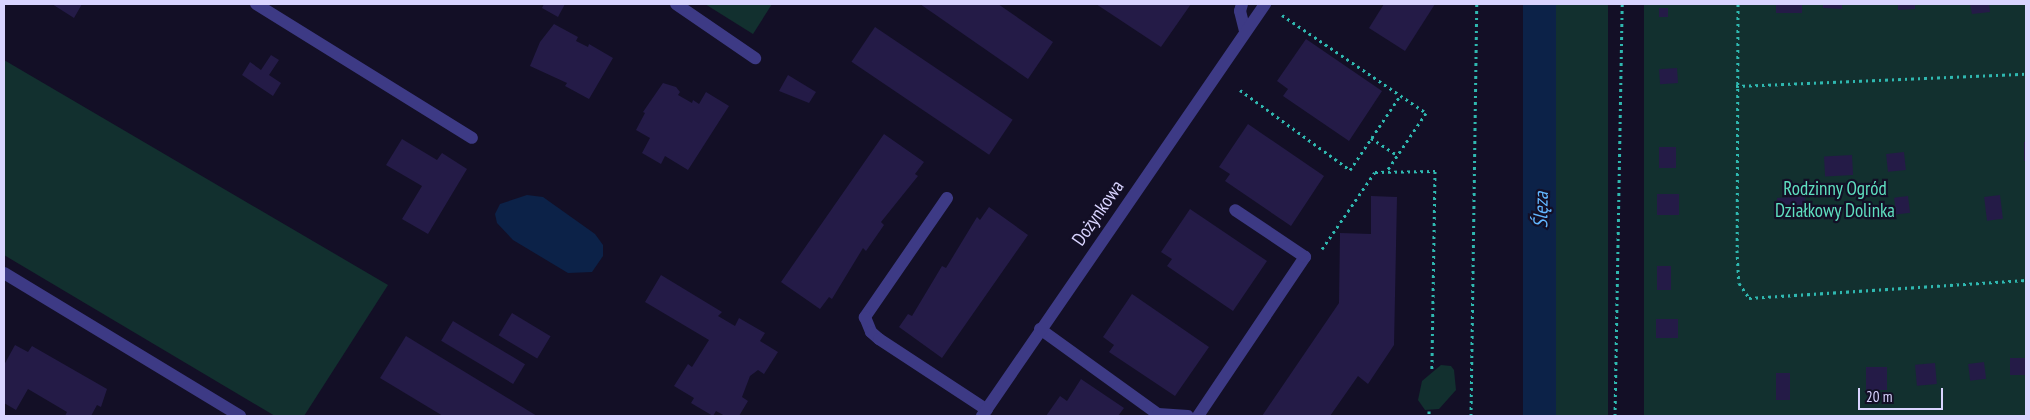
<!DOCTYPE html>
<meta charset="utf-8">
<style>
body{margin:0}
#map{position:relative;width:2030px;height:420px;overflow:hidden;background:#130f26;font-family:"PT Sans Narrow",sans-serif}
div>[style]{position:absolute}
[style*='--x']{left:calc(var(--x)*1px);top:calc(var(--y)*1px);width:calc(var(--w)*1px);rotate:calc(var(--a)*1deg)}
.green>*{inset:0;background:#12302f;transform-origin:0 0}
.water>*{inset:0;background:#0c2248;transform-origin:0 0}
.building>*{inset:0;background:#241b47;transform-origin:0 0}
.path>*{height:3px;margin-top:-1.5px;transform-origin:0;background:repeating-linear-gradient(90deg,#2fb8b0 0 2.5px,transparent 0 6.5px)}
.service>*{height:12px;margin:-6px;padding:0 6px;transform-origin:6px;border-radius:6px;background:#3d3a85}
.minor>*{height:12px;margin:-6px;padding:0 6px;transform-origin:6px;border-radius:6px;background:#3d3a85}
span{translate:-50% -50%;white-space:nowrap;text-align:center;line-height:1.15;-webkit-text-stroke:4.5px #130f26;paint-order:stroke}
.park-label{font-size:19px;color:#5fe0c0}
.street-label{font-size:19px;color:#d9d4ff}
.water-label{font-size:20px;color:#62b6ff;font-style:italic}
.frame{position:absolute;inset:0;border:5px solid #d9d4ff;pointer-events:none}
.scale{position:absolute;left:1858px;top:388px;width:85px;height:22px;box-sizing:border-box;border:2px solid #d9d4ff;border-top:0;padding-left:6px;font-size:15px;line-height:18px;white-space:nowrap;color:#d9d4ff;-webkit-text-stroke:4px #130f26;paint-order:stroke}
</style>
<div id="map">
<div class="green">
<i style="clip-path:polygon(705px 4px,772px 4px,753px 34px)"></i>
<i style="left:1556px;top:4px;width:52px;height:412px"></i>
<i style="left:1644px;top:4px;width:382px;height:412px"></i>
<i style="clip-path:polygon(4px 60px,388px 285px,304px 416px,275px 416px,4px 255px)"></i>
<i style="clip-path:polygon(1441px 365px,1451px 366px,1454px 370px,1456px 390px,1439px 409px,1425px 410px,1418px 400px,1422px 381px)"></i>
</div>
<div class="water">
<i style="left:1523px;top:4px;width:33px;height:412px"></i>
<i style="clip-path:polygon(527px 195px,543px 197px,595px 234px,603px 245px,603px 256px,592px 272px,568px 273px,513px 240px,497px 223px,495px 214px,500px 204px)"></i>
</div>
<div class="building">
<i style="clip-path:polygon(52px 4px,82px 4px,74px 18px)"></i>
<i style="clip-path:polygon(544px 4px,565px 4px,558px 17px,542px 8px)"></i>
<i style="clip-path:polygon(920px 4px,998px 4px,1053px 42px,1028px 79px)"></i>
<i style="clip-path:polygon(1096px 4px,1191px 4px,1161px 47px)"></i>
<i style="clip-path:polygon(1384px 4px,1435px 4px,1405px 51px,1369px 28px)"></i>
<i style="left:1776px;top:4px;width:26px;height:9px"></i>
<i style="clip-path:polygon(1823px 4px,1842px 4px,1842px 9px,1823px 8px)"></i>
<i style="clip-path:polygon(1898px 4px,1915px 4px,1915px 9px,1898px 10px)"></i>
<i style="clip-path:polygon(1970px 4px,1989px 4px,1990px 12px,1972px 14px)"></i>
<i style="left:1659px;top:8px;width:9px;height:9px"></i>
<i style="clip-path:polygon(554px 24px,578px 37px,576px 41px,588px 47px,589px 44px,613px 58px,589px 99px,565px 86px,567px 83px,530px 66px,540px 42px)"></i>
<i style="left:875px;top:27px;width:166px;height:42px;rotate:34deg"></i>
<i style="clip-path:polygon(1306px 39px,1382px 91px,1349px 141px,1283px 96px,1288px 89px,1277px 81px)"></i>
<i style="clip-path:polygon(271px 55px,279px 60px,269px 75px,281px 83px,273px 96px,242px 75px,250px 62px,261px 70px)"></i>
<i style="left:1677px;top:68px;width:15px;height:18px;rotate:86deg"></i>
<i style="clip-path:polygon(788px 75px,816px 92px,809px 103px,779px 91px)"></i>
<i style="clip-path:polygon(663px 83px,676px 87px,680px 92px,678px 95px,692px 103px,693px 100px,699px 104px,706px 92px,729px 106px,688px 170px,665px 156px,661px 164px,642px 153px,650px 138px,636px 130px,645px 113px,643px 112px)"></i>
<i style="clip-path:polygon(1248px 124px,1324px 176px,1291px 226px,1225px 181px,1230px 174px,1219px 167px)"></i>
<i style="clip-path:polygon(884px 134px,924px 162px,915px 174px,918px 176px,881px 222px,884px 225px,866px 251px,863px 248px,832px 299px,829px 297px,820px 309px,781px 282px)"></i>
<i style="clip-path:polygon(402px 139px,437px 160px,442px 153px,467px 169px,428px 234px,402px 219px,422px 186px,386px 165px)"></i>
<i style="left:2024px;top:142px;width:2px;height:19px"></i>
<i style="left:1676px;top:147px;width:21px;height:17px;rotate:90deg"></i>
<i style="left:1904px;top:152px;width:18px;height:18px;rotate:84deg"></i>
<i style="left:1852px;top:155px;width:20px;height:28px;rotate:87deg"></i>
<i style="left:1657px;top:194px;width:22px;height:21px"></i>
<i style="left:2000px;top:195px;width:24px;height:16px;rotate:83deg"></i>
<i style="clip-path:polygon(1371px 196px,1397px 197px,1394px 345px,1368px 384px,1358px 376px,1330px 416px,1262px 416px,1339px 303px,1340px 233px,1371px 234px)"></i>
<i style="left:1805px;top:196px;width:13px;height:28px;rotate:86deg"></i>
<i style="left:1908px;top:196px;width:17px;height:14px;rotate:83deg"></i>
<i style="clip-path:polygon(989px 207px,1028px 235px,942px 358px,899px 327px,908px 314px,912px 316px,942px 266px,946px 268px,977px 217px,980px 220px)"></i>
<i style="clip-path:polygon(1190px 209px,1267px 261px,1233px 311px,1167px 266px,1172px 259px,1161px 252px)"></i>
<i style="left:1657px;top:266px;width:14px;height:24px"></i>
<i style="clip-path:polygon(661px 275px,722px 312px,718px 316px,735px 326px,739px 318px,765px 333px,760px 341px,778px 352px,764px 374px,758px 370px,750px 376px,742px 397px,748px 401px,739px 416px,725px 416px,716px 411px,713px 416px,691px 403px,694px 398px,674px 386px,688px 364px,692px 367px,709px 340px,645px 302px)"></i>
<i style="clip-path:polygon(1132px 294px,1209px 347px,1175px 396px,1109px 352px,1114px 345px,1103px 337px)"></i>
<i style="left:512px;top:313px;width:45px;height:26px;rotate:31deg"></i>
<i style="left:1656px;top:319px;width:22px;height:19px"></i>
<i style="left:453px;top:321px;width:84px;height:23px;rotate:31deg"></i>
<i style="clip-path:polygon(406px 336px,537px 416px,443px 416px,380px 378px)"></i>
<i style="clip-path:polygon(15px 345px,28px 352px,32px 346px,107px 389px,101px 407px,97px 405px,91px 416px,65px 416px,67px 412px,28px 389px,16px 410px,4px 403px,4px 365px)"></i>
<i style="left:2026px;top:358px;width:17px;height:16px;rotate:90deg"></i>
<i style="left:1984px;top:362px;width:17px;height:16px;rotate:83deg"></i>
<i style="left:1935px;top:363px;width:21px;height:20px;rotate:85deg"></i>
<i style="left:1866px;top:367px;width:21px;height:23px"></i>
<i style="left:1790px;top:373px;width:27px;height:14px;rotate:90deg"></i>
<i style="clip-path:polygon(1081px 379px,1124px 408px,1118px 416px,1046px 416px,1060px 396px,1067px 401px)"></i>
</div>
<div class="path">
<i style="--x:1738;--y:4;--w:246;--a:90.2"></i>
<i style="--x:1737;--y:250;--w:33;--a:87"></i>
<i style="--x:1739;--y:283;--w:18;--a:56"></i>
<i style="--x:1749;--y:298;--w:278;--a:-3.7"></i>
<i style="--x:1282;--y:15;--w:174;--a:34.2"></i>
<i style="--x:1426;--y:113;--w:71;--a:124.1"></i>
<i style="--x:1736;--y:86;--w:290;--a:-2.4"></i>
<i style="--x:1240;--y:90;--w:136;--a:36"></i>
<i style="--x:1350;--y:170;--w:89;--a:-56"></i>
<i style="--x:1371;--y:138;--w:31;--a:33"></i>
<i style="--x:1322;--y:249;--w:93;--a:-55.5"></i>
<i style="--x:1375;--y:172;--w:60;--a:-1"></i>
<i style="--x:1435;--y:171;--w:198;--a:90.9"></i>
<i style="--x:1429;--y:411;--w:5;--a:90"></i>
<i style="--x:1471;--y:416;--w:412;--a:-89.2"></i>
<i style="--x:1615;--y:416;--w:412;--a:-89"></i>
</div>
<div class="service">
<i style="--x:256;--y:4;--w:254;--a:31.8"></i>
<i style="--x:1242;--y:4;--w:7;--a:106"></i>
<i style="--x:1240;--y:11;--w:21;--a:76"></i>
<i style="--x:947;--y:198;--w:145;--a:124.6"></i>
<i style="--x:865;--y:317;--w:16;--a:68"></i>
<i style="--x:871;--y:332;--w:11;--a:41"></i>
<i style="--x:879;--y:339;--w:129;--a:33.3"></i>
<i style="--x:4;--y:273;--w:276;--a:31.2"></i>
</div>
<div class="minor">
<i style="--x:676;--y:4;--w:96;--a:34.4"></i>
<i style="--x:1040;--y:329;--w:145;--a:35.8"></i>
<i style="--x:1158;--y:414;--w:30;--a:4"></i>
<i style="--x:982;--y:416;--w:500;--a:-55.5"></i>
<i style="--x:1198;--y:416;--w:192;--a:-56.1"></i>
<i style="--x:1305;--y:257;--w:84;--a:-146.1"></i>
</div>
<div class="park-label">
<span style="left:1835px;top:200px">Rodzinny Ogród<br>Działkowy Dolinka</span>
</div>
<div class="street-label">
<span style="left:1098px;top:213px;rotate:-55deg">Dożynkowa</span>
</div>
<div class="water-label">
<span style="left:1541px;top:210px;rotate:-89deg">Ślęza</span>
</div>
<div class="frame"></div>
<div class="scale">20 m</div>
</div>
